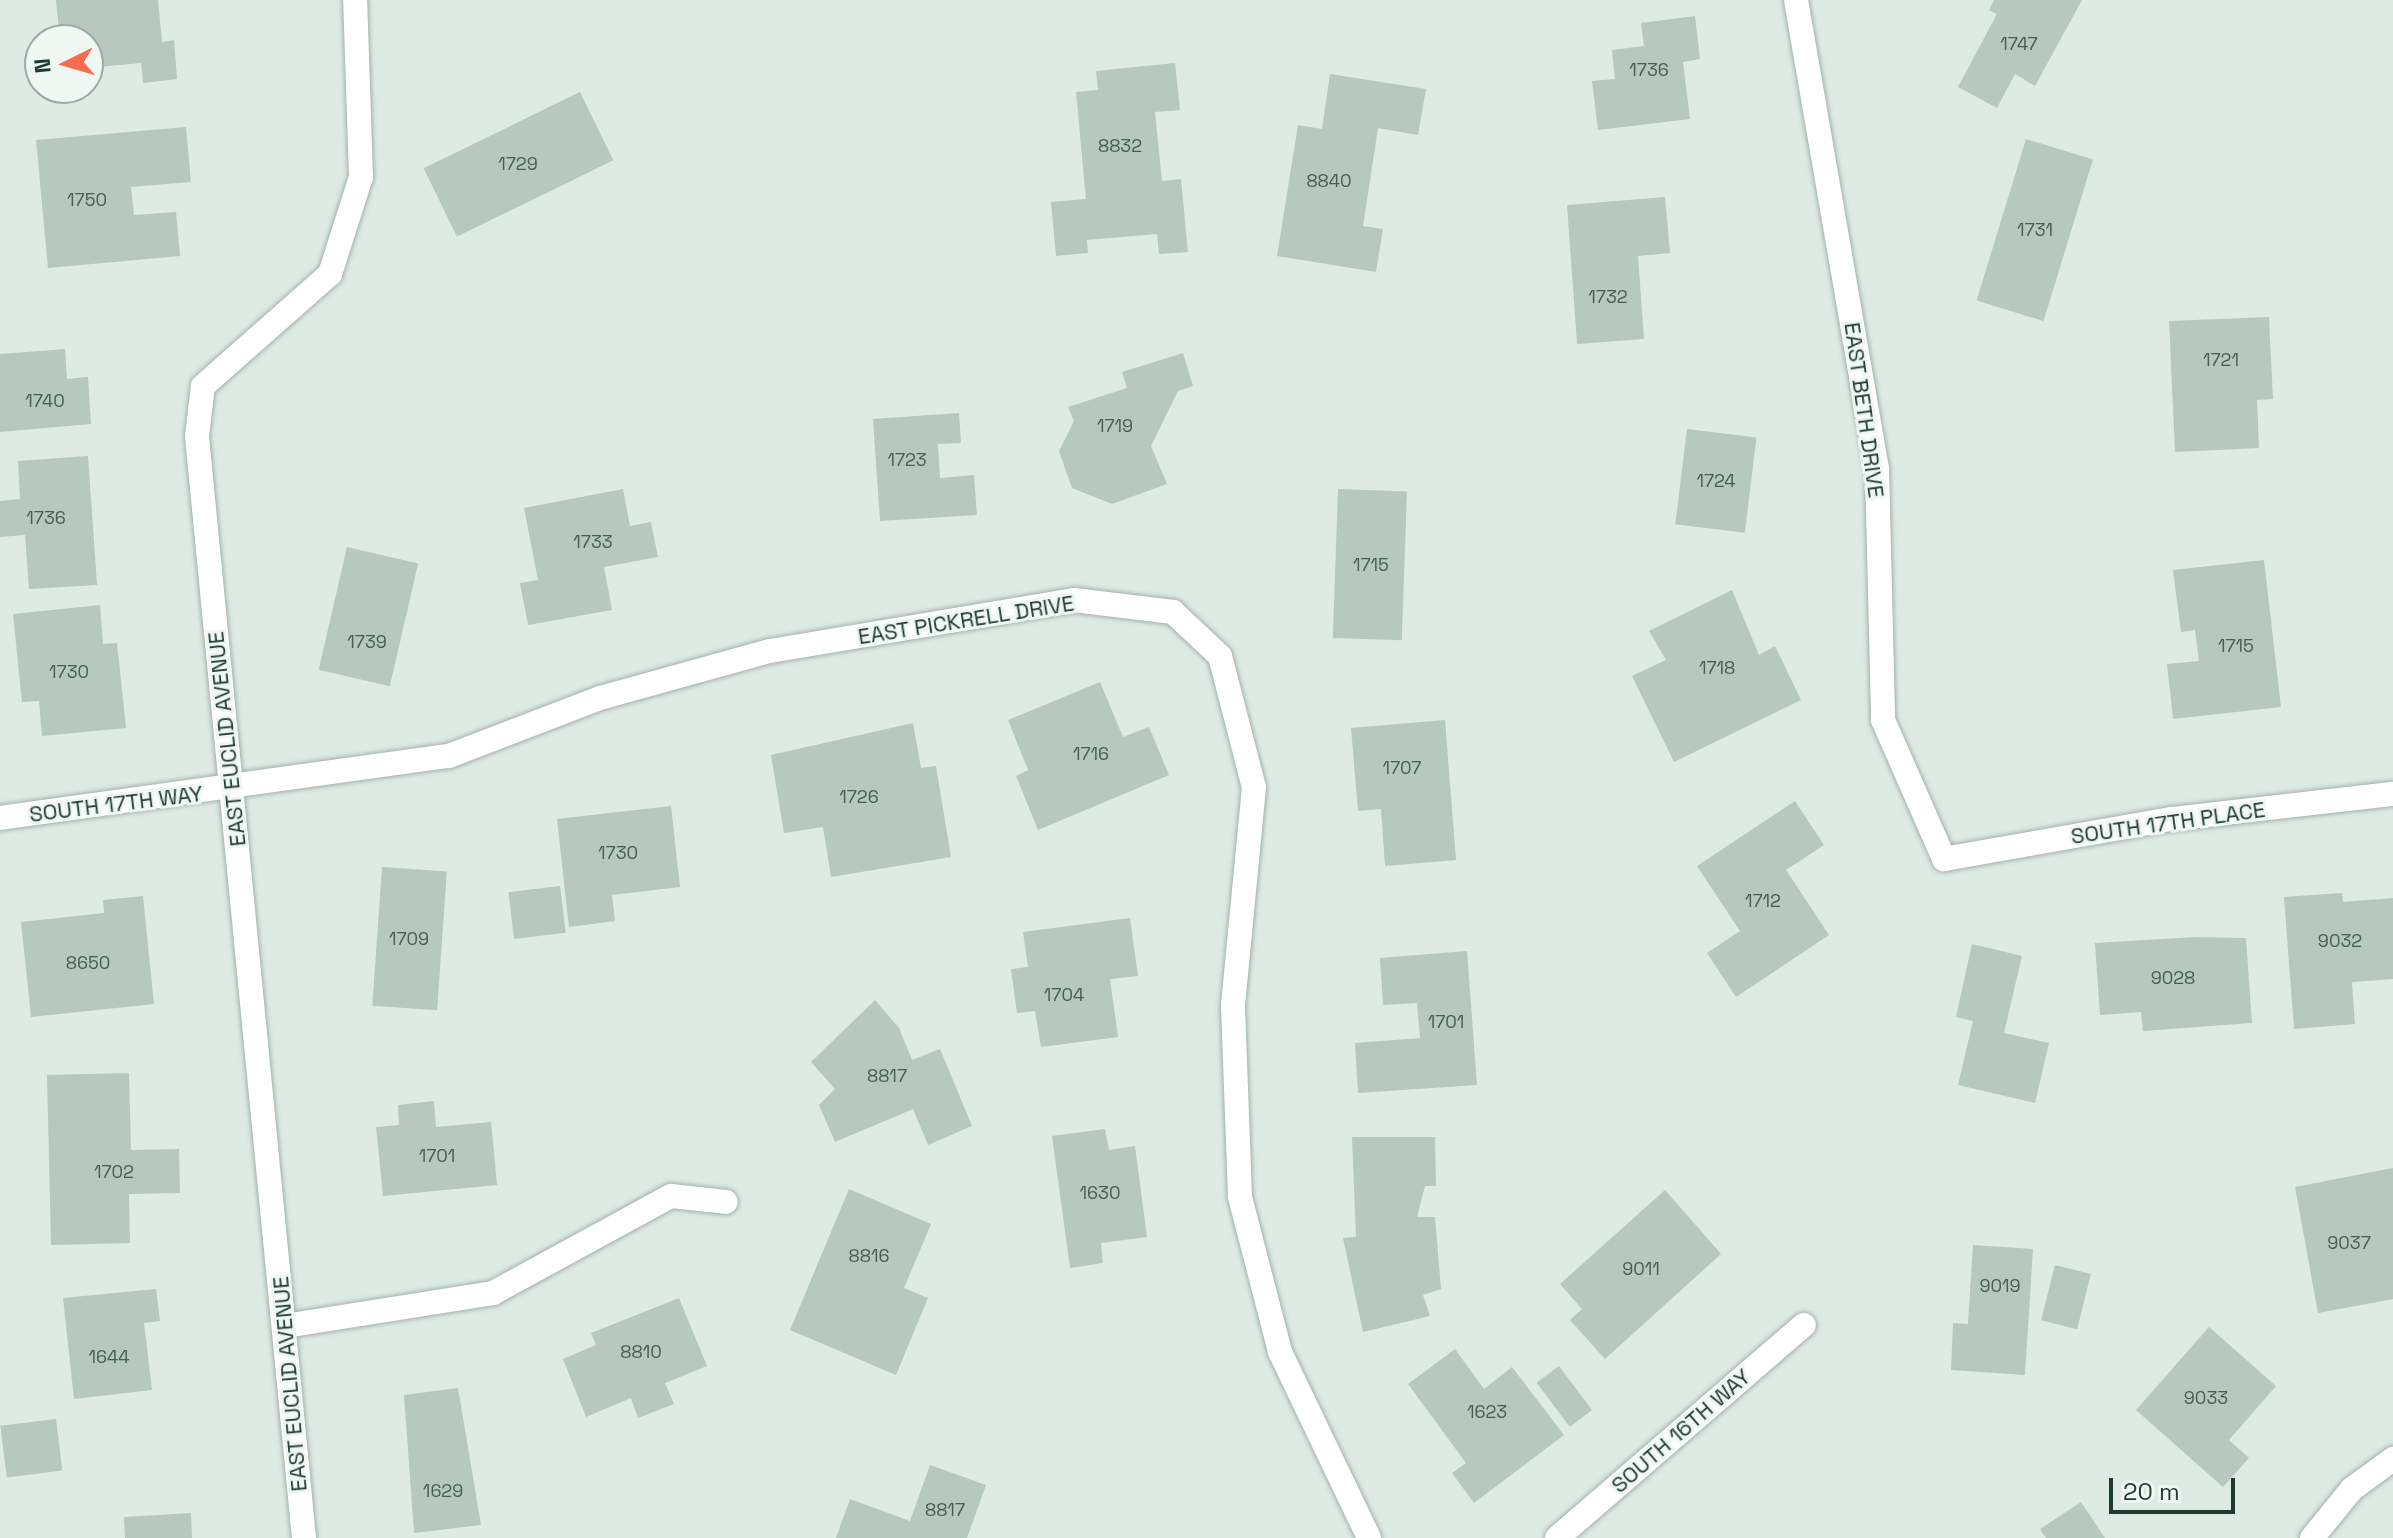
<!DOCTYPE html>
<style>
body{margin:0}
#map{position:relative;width:2393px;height:1538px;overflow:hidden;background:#deeae4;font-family:"Space Grotesk",sans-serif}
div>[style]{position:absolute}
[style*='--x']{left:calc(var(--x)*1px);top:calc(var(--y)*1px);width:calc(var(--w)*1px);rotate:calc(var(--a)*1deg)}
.building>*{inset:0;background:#b6c8bf;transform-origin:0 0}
.roads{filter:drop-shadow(0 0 2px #a1b2ab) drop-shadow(0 0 2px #a1b2ab)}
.minor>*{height:24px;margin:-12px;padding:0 12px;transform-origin:12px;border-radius:12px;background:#fff}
span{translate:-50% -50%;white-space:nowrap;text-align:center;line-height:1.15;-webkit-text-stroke:6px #eef7f2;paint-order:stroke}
.number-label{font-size:18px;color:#455e54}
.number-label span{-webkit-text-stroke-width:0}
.street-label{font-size:22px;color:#1f3a31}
.north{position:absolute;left:24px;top:24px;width:80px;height:80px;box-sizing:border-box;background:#eef7f2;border:2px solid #9baba5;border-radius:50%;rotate:265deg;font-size:22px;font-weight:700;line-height:32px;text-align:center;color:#1f3a31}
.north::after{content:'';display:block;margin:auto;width:28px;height:36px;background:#f66c50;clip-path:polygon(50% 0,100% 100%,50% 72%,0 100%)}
.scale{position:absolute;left:2109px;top:1478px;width:126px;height:36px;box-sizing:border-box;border:4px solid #1f3a31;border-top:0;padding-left:10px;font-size:24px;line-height:28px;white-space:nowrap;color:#1f3a31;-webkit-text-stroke:6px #eef7f2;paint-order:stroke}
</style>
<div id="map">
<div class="building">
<i style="clip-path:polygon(56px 0,158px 0,162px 42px,174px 40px,177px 79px,143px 83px,141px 63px,88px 68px,88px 40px,60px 40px)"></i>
<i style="clip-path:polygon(1994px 0,2082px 0,2035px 86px,2015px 74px,1997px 108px,1958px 87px,1997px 14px,1989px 10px)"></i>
<i style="clip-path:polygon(1695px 16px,1700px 59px,1683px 62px,1690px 119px,1598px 130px,1592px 81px,1615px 79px,1612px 50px,1644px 46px,1641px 23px)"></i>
<i style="clip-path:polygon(1175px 63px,1180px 110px,1155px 112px,1162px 181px,1181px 179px,1188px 252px,1159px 254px,1157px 234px,1087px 240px,1088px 253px,1056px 256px,1051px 202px,1086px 199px,1076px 92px,1098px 90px,1096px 71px)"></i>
<i style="clip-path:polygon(1330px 74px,1426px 89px,1418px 135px,1378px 128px,1363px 226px,1383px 229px,1376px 272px,1277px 256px,1298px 125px,1322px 129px)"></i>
<i style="left:580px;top:92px;width:76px;height:174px;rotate:64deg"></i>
<i style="clip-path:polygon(186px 127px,191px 182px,131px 187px,134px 215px,176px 212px,180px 256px,48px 268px,36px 140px)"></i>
<i style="left:2026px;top:139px;width:70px;height:169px;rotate:17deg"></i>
<i style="clip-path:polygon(1665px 197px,1670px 253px,1638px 256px,1644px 339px,1577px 344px,1567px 205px)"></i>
<i style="clip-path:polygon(2269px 317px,2273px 399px,2257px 400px,2259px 448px,2175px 452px,2169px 321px)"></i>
<i style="clip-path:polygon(65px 349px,67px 379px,88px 377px,91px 424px,0 432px,0 354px)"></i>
<i style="clip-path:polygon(1183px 353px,1193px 386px,1178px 391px,1151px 446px,1167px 484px,1112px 504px,1072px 488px,1059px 451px,1074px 421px,1068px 407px,1127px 388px,1122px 372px)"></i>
<i style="clip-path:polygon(959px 413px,961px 443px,938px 444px,940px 478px,974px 475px,977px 515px,880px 521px,873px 419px)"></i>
<i style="left:1687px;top:429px;width:70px;height:96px;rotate:7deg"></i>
<i style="clip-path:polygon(88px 456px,97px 585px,29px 589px,25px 535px,0 537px,0 501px,20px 499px,18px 461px)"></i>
<i style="clip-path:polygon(623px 489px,630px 526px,651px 522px,658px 557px,604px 567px,612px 610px,528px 625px,520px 583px,538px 580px,524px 508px)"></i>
<i style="left:1338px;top:489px;width:69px;height:149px;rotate:2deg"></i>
<i style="left:347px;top:547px;width:73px;height:126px;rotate:13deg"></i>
<i style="clip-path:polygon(2264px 560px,2281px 707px,2173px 719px,2167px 664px,2199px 661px,2195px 630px,2181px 632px,2173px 570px)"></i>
<i style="clip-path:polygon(1732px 590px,1759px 655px,1775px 646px,1801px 700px,1674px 762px,1632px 676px,1666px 660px,1649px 631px)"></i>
<i style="clip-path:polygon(100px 605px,103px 644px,117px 643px,126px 728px,42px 736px,39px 701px,22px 702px,13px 614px)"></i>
<i style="clip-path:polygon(1100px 682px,1123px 737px,1149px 727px,1169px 775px,1038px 830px,1016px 776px,1028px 770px,1008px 720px)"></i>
<i style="clip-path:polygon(1445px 720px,1456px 860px,1385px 866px,1381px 809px,1358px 811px,1351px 728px)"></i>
<i style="clip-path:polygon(913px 723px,921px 768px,936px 766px,951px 857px,831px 877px,823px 827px,784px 833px,771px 755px)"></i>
<i style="clip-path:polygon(1795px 801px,1824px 845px,1786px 870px,1829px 935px,1736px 997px,1707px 953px,1740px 931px,1697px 866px)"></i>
<i style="clip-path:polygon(671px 806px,680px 887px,612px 895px,615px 921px,569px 927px,557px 819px)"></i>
<i style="left:382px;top:867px;width:65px;height:139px;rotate:4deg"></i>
<i style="left:560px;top:886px;width:47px;height:52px;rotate:83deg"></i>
<i style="clip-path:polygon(2342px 893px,2343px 902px,2393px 898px,2393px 979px,2352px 982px,2355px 1024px,2294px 1029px,2284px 897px)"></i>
<i style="clip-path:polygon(143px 896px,154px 1004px,31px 1017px,21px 922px,104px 913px,103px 900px)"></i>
<i style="clip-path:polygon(1130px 918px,1138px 976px,1110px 979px,1118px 1037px,1041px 1047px,1035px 1011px,1017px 1013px,1011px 969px,1028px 967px,1023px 932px)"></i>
<i style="clip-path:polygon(2196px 937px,2246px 938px,2252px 1023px,2143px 1031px,2141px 1012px,2100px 1015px,2095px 943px)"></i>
<i style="clip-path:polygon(1972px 944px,2022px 956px,2004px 1033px,2049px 1043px,2035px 1103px,1958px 1085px,1973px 1021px,1956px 1017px)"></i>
<i style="clip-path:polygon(1467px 951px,1477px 1085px,1358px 1093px,1355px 1043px,1420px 1038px,1417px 1003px,1383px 1005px,1380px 958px)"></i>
<i style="clip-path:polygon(875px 1000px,899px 1028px,912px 1060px,940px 1049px,972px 1126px,928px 1145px,913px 1109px,835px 1142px,819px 1105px,835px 1089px,811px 1062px)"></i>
<i style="clip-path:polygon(129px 1073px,131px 1150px,179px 1149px,180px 1193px,129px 1194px,130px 1243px,51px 1245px,47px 1075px)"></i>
<i style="clip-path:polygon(434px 1101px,436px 1127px,491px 1122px,497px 1185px,383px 1196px,376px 1127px,399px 1125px,398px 1105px)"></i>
<i style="clip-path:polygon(1105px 1129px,1109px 1150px,1135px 1146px,1147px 1237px,1101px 1243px,1103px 1263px,1070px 1268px,1052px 1136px)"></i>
<i style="clip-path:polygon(1352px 1137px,1435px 1137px,1436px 1186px,1425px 1186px,1417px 1217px,1435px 1217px,1441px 1289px,1423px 1295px,1430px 1316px,1363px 1332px,1343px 1238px,1356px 1237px)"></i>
<i style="clip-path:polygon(2393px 1168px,2393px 1299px,2318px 1313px,2295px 1187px)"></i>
<i style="clip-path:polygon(849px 1189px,931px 1224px,904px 1288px,928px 1298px,896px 1375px,790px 1330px)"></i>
<i style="clip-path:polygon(1665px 1190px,1721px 1254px,1605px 1359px,1570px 1320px,1582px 1309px,1560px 1284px)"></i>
<i style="clip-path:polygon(1973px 1245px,2033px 1249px,2025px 1375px,1951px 1370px,1953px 1323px,1968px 1324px)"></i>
<i style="left:2055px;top:1265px;width:37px;height:57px;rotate:14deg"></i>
<i style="clip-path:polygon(156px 1289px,160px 1321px,144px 1323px,152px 1390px,74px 1399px,63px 1298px)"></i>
<i style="clip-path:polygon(679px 1298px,707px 1366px,665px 1383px,674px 1404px,638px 1418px,631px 1398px,586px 1417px,563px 1359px,596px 1345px,591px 1333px)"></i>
<i style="clip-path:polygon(2209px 1327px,2276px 1386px,2229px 1440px,2249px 1458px,2223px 1487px,2136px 1410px)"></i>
<i style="clip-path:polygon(1455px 1349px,1484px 1389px,1512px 1367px,1564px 1435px,1474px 1503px,1452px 1473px,1466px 1463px,1408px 1384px)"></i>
<i style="left:1559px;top:1366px;width:55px;height:28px;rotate:53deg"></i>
<i style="clip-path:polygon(458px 1388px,481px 1525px,414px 1533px,404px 1395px)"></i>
<i style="left:56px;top:1419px;width:52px;height:56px;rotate:83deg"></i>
<i style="clip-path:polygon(930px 1465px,986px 1485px,967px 1538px,836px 1538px,850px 1499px,910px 1521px)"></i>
<i style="clip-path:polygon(2081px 1502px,2105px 1538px,2046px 1538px,2040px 1529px)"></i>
<i style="clip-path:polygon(191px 1513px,192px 1538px,125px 1538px,124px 1517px)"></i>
</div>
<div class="roads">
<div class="minor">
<i style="--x:1796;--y:0;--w:475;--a:80.2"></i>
<i style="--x:1877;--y:468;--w:252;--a:88.6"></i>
<i style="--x:1883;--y:720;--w:152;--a:66.3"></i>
<i style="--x:1944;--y:859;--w:231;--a:-10"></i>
<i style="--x:2172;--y:819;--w:222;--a:-6.5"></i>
<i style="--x:0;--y:818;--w:453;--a:-7.9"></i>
<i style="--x:449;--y:756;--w:162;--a:-21"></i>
<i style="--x:600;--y:698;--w:176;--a:-15.5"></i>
<i style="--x:770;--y:651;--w:308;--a:-9.5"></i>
<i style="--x:1074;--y:600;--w:100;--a:6.9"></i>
<i style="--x:1173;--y:612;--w:64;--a:43.1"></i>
<i style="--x:1220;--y:656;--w:135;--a:75.5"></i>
<i style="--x:1254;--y:787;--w:220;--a:95.5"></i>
<i style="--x:1233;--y:1006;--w:191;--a:87.9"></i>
<i style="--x:1240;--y:1197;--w:160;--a:75.5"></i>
<i style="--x:1280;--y:1352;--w:206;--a:64.4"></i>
<i style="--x:285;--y:1326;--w:211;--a:-9"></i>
<i style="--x:493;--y:1293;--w:203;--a:-28.6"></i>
<i style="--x:671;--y:1196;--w:55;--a:6.2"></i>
<i style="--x:304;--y:1538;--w:1107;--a:-95.55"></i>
<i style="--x:197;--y:436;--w:50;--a:-83.2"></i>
<i style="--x:203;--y:386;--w:169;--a:-41.4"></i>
<i style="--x:330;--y:274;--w:102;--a:-72.3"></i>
<i style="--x:361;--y:177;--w:177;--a:-91.9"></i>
<i style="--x:1557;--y:1538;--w:326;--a:-40.8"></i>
<i style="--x:2312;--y:1538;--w:63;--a:-50.8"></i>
<i style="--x:2352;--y:1489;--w:51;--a:-36.2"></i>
</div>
</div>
<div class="number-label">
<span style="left:2019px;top:44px">1747</span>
<span style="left:1649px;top:70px">1736</span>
<span style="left:1120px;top:146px">8832</span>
<span style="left:518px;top:164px">1729</span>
<span style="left:1329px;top:181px">8840</span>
<span style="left:87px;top:200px">1750</span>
<span style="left:2035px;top:230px">1731</span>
<span style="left:1608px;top:297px">1732</span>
<span style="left:2221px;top:360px">1721</span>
<span style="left:45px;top:401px">1740</span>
<span style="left:1115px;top:426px">1719</span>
<span style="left:907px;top:460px">1723</span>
<span style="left:1716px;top:481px">1724</span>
<span style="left:46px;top:518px">1736</span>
<span style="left:593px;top:542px">1733</span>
<span style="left:1371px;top:565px">1715</span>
<span style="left:367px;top:642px">1739</span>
<span style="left:2236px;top:646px">1715</span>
<span style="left:1717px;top:668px">1718</span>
<span style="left:69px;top:672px">1730</span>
<span style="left:1091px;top:754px">1716</span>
<span style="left:1402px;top:768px">1707</span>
<span style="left:859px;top:797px">1726</span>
<span style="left:618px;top:853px">1730</span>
<span style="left:1763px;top:901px">1712</span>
<span style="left:409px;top:939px">1709</span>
<span style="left:2340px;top:941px">9032</span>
<span style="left:88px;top:963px">8650</span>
<span style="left:2173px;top:978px">9028</span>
<span style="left:1064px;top:995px">1704</span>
<span style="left:1446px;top:1022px">1701</span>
<span style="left:887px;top:1076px">8817</span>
<span style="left:437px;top:1156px">1701</span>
<span style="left:114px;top:1172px">1702</span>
<span style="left:1100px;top:1193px">1630</span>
<span style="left:2349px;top:1243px">9037</span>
<span style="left:869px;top:1256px">8816</span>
<span style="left:1641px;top:1269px">9011</span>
<span style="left:2000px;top:1286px">9019</span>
<span style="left:641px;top:1352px">8810</span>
<span style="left:109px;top:1357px">1644</span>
<span style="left:2206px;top:1398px">9033</span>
<span style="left:1487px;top:1412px">1623</span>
<span style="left:443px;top:1491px">1629</span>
<span style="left:945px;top:1510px">8817</span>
</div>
<div class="street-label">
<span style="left:1864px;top:410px;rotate:82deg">EAST BETH DRIVE</span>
<span style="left:966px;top:620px;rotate:-9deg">EAST PICKRELL DRIVE</span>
<span style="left:227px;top:739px;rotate:-96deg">EAST EUCLID AVENUE</span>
<span style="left:116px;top:804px;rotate:-7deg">SOUTH 17TH WAY</span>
<span style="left:2168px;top:823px;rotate:-8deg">SOUTH 17TH PLACE</span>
<span style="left:290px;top:1384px;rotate:-95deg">EAST EUCLID AVENUE</span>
<span style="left:1681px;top:1431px;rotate:-41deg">SOUTH 16TH WAY</span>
</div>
<div class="north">N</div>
<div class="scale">20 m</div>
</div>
